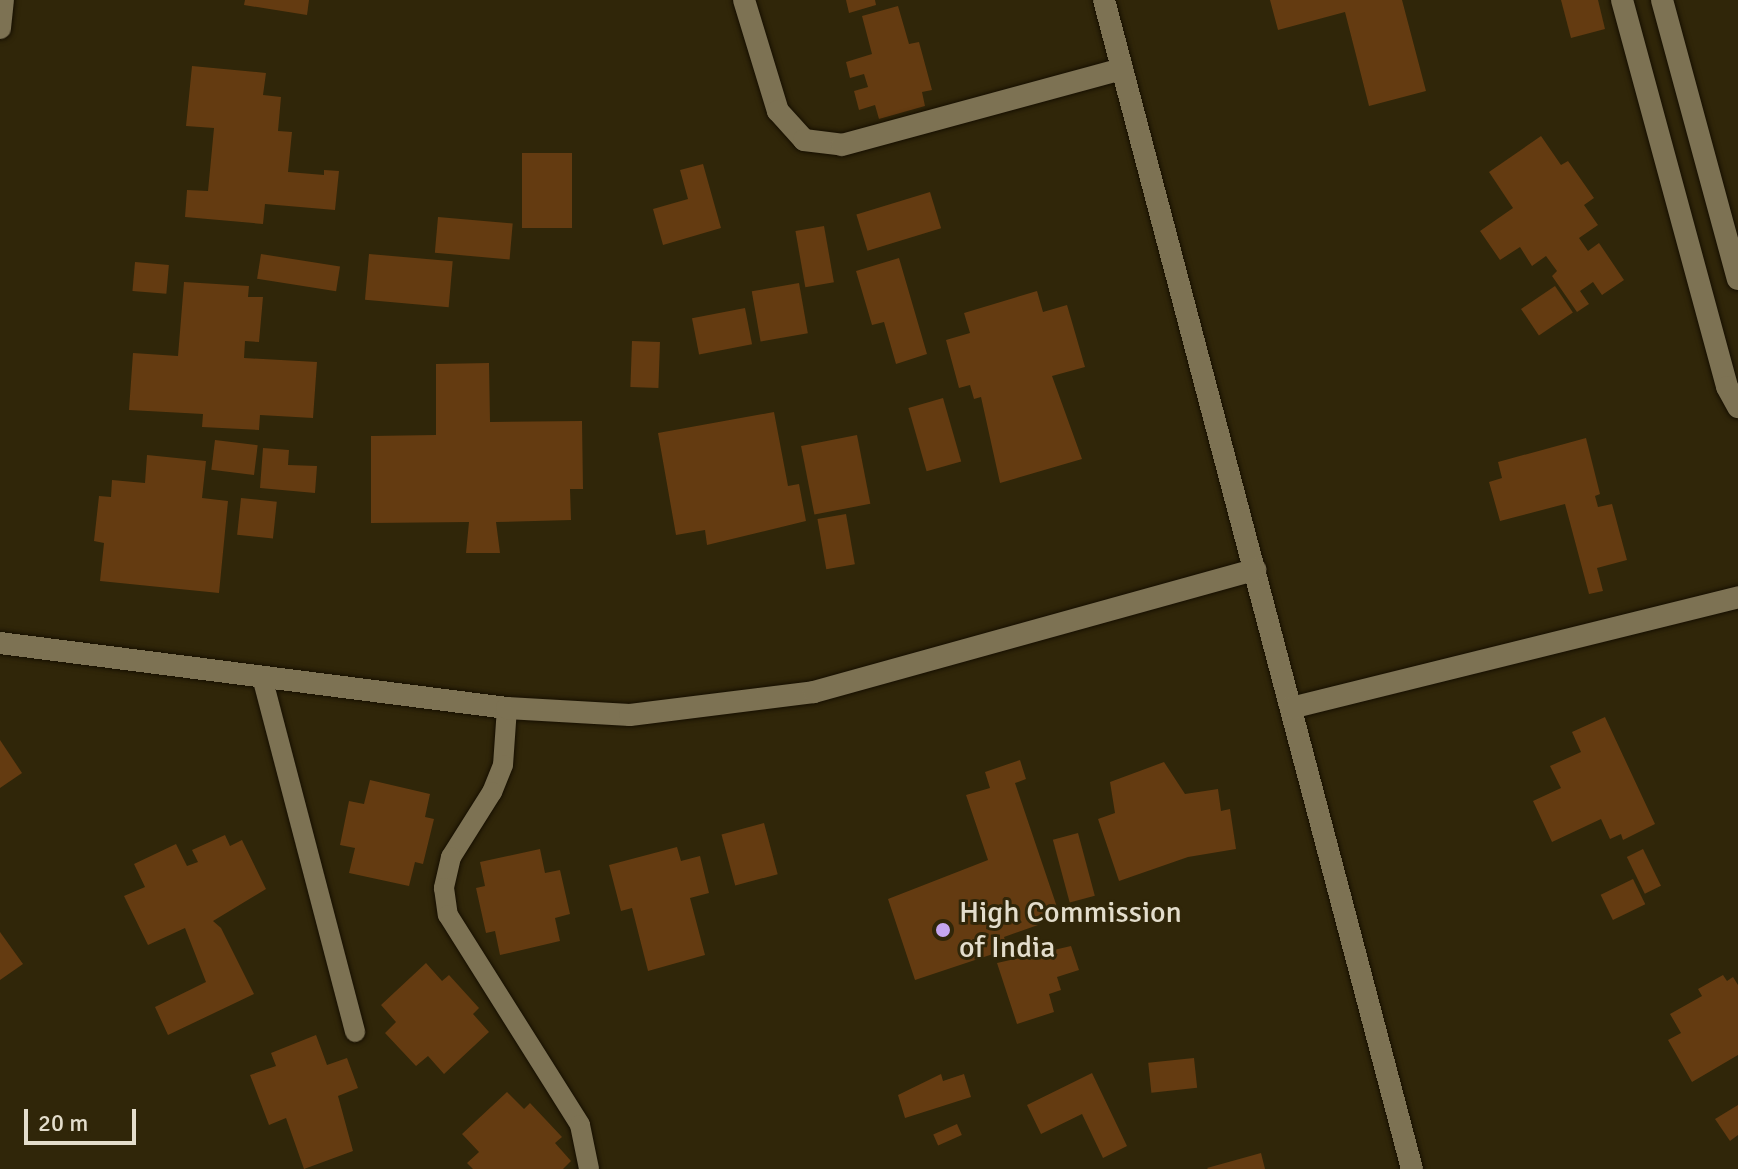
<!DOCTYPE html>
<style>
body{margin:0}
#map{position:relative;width:1738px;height:1169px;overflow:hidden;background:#302609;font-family:Signika,sans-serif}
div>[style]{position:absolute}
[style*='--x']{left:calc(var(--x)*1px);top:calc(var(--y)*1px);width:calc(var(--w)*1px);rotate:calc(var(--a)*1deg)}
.building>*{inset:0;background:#643b11;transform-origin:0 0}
.roads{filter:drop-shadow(0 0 2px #160f00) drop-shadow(0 0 2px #160f00)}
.service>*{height:20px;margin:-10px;padding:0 10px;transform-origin:10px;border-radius:10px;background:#7d7253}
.minor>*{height:22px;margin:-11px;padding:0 11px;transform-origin:11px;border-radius:11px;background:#7d7253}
.dots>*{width:22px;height:22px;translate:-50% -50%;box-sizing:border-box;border:4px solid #302609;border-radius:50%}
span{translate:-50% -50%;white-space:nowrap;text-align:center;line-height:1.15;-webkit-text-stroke:6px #302609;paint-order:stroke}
.poi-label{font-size:30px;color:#e3ddcc}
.left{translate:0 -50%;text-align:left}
.scale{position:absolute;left:24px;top:1109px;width:112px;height:36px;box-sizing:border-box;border:4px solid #e3ddcc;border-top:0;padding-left:10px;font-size:24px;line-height:28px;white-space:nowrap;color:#e3ddcc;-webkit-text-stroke:6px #302609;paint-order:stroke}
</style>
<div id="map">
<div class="building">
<i style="clip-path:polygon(245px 0,309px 0,307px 15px,244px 5px)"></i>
<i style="clip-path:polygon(846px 0,875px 0,876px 5px,849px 13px)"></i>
<i style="clip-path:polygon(1270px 0,1402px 0,1426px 91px,1369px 106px,1345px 12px,1278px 30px)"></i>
<i style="clip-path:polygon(1561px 0,1598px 0,1605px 29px,1571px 38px)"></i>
<i style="clip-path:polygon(898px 6px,909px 44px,919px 42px,932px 90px,922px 92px,925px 106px,879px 119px,875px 105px,859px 110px,854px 91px,868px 87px,864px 74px,850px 78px,846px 62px,872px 54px,862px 16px)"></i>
<i style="clip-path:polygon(192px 66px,266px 73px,263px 95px,281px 97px,278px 131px,292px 132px,288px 172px,324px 175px,324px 170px,339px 171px,335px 210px,265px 204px,263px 224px,185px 217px,187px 190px,208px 191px,214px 128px,186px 126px)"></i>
<i style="clip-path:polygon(1541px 136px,1561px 165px,1568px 161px,1594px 198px,1584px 205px,1598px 225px,1579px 238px,1588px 251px,1599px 243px,1624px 280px,1602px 295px,1593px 282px,1580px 291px,1589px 304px,1577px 312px,1552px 276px,1557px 271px,1546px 256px,1532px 266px,1520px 247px,1500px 260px,1480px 231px,1513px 208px,1489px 172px)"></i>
<i style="left:522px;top:153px;width:50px;height:75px"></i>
<i style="clip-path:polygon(703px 164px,721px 228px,663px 245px,653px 209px,688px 199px,680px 170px)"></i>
<i style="left:930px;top:192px;width:38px;height:77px;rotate:73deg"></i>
<i style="left:438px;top:217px;width:75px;height:36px;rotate:5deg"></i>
<i style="left:824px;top:226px;width:57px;height:29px;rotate:80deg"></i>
<i style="left:261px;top:254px;width:80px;height:25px;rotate:9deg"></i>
<i style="left:369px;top:254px;width:84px;height:46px;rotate:5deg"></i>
<i style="clip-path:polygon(899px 258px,927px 354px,896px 364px,884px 322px,872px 325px,856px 271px)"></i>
<i style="left:135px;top:262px;width:34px;height:29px;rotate:5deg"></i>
<i style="clip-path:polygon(184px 282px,249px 286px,248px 297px,263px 297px,259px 342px,245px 341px,244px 358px,317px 362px,313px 418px,260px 415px,259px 430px,202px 427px,203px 414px,129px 410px,133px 353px,178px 356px)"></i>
<i style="left:799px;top:283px;width:51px;height:48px;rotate:80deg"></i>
<i style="left:1555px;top:286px;width:32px;height:41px;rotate:56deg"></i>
<i style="clip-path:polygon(1037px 291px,1043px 312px,1067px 305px,1085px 367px,1052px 376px,1082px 459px,1000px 483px,981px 397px,974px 399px,970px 385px,959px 388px,946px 340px,970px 333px,964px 313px)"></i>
<i style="left:745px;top:308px;width:37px;height:54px;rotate:79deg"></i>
<i style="left:632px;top:341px;width:28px;height:46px;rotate:2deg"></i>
<i style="clip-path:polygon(489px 363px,490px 422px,582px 421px,583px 489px,570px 489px,571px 520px,496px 522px,500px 553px,466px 553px,469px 522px,371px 523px,371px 436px,436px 435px,436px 364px)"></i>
<i style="left:943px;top:398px;width:66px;height:36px;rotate:74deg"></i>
<i style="clip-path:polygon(774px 412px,788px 486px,799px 484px,806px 521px,707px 545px,705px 530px,676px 535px,658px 433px)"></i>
<i style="left:857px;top:435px;width:70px;height:57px;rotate:79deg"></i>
<i style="clip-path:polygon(1586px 438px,1600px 494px,1595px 496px,1598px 507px,1612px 504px,1627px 560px,1597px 568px,1603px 591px,1589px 594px,1565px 504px,1500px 521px,1489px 482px,1502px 478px,1498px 462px)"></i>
<i style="left:215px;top:440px;width:43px;height:30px;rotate:7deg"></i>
<i style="clip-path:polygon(263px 448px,289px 450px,288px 465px,317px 466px,315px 493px,260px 488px)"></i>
<i style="clip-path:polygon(147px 455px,206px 461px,202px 498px,228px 501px,219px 593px,100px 581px,104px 543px,94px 541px,99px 496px,111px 497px,112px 480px,145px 483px)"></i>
<i style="left:241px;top:498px;width:36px;height:37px;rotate:6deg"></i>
<i style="left:846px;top:514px;width:51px;height:29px;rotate:80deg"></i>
<i style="clip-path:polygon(1605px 717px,1655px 824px,1623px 840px,1621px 834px,1610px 839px,1601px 819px,1552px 842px,1533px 801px,1561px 788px,1550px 766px,1581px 752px,1572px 732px)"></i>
<i style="clip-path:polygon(0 740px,22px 773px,0 788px)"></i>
<i style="clip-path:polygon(1020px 760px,1026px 779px,1015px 783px,1058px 910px,1036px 917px,1038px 925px,1004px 937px,1008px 949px,915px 980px,888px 899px,988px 860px,966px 795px,990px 788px,985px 772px)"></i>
<i style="clip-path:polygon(1164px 762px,1185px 794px,1218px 789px,1221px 811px,1230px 809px,1236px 849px,1188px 857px,1119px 881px,1098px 819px,1115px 813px,1110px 782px)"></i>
<i style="clip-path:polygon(370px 780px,430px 794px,425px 817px,434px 819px,423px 864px,415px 862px,409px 886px,349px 873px,355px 848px,340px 845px,349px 801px,364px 804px)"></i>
<i style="left:764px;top:823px;width:53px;height:44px;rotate:75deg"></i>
<i style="left:1078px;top:833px;width:65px;height:26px;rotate:75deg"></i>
<i style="clip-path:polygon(225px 835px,230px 846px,242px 840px,266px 889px,213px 921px,221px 928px,254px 994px,168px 1035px,155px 1007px,206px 982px,185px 928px,148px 945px,124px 896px,145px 887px,134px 864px,176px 844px,187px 866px,198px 862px,192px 850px)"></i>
<i style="clip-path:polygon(677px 847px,681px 861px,700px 856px,709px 893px,690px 898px,705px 955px,648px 971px,632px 908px,621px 911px,609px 865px)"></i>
<i style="clip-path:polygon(540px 849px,545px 873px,560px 870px,570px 914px,555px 918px,560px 941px,500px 955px,495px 931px,486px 933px,476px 888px,485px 886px,480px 862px)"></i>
<i style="left:1643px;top:849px;width:41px;height:18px;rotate:64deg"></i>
<i style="left:1633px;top:879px;width:28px;height:36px;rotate:64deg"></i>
<i style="clip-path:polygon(0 932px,23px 964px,0 980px)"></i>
<i style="clip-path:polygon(1071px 946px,1079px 970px,1057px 977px,1061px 990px,1049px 994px,1054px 1012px,1017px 1024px,997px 963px)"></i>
<i style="clip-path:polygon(426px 963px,442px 981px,449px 975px,479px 1008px,473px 1014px,489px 1032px,444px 1074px,428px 1056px,416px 1066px,385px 1033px,396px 1022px,381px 1005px)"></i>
<i style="clip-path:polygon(1723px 975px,1727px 981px,1733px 977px,1738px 985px,1738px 1055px,1692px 1082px,1668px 1040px,1681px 1033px,1670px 1014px,1702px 996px,1698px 989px)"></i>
<i style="clip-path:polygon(316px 1035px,327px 1065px,347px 1058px,358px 1088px,338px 1096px,353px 1151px,304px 1169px,286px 1118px,269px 1125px,250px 1075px,276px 1066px,271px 1053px)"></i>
<i style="left:1194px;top:1058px;width:30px;height:46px;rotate:84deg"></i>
<i style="clip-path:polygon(1092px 1073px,1127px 1146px,1103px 1158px,1082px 1114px,1041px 1134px,1027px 1105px)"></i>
<i style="clip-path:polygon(941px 1074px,943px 1081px,964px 1074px,971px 1097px,905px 1118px,898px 1095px)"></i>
<i style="clip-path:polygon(507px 1092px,524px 1109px,530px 1103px,562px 1137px,555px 1143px,571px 1161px,563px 1169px,473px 1169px,467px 1163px,479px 1152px,462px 1134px)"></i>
<i style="clip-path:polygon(1738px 1105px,1738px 1135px,1730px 1141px,1715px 1119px)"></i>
<i style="left:957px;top:1124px;width:12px;height:26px;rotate:66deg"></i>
<i style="clip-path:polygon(1261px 1153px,1265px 1169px,1208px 1169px,1207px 1168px)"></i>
</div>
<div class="roads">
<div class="service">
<i style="--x:262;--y:677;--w:367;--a:75.3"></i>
<i style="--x:507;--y:708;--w:57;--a:94"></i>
<i style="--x:503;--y:765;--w:29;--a:112"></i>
<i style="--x:492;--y:792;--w:77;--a:122.2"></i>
<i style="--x:451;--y:857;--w:32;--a:103"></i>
<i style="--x:444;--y:888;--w:27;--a:82"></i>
<i style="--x:448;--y:915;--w:248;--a:57.8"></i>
<i style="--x:580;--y:1125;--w:45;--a:78.4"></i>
</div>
<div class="minor">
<i style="--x:744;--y:0;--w:116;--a:73"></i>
<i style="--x:778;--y:111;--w:39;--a:48"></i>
<i style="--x:804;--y:140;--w:38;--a:7"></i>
<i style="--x:842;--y:145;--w:290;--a:-15.2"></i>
<i style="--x:1104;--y:0;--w:1209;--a:75.24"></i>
<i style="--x:1622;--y:0;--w:401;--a:74.8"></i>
<i style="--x:1727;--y:387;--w:23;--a:61"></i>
<i style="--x:1662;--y:0;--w:289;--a:74.8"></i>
<i style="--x:0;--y:28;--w:28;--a:-84"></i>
<i style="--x:0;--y:643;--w:511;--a:7.31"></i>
<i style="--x:507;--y:708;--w:123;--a:3.3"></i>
<i style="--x:630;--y:715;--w:185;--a:-7.1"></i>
<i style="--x:814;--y:692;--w:458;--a:-15.5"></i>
<i style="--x:1291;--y:708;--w:461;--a:-13.9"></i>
</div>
</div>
<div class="dots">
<i style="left:943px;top:930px;background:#c5a6f0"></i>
</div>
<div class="poi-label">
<span class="left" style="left:959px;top:930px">High Commission<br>of India</span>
</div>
<div class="scale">20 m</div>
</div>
